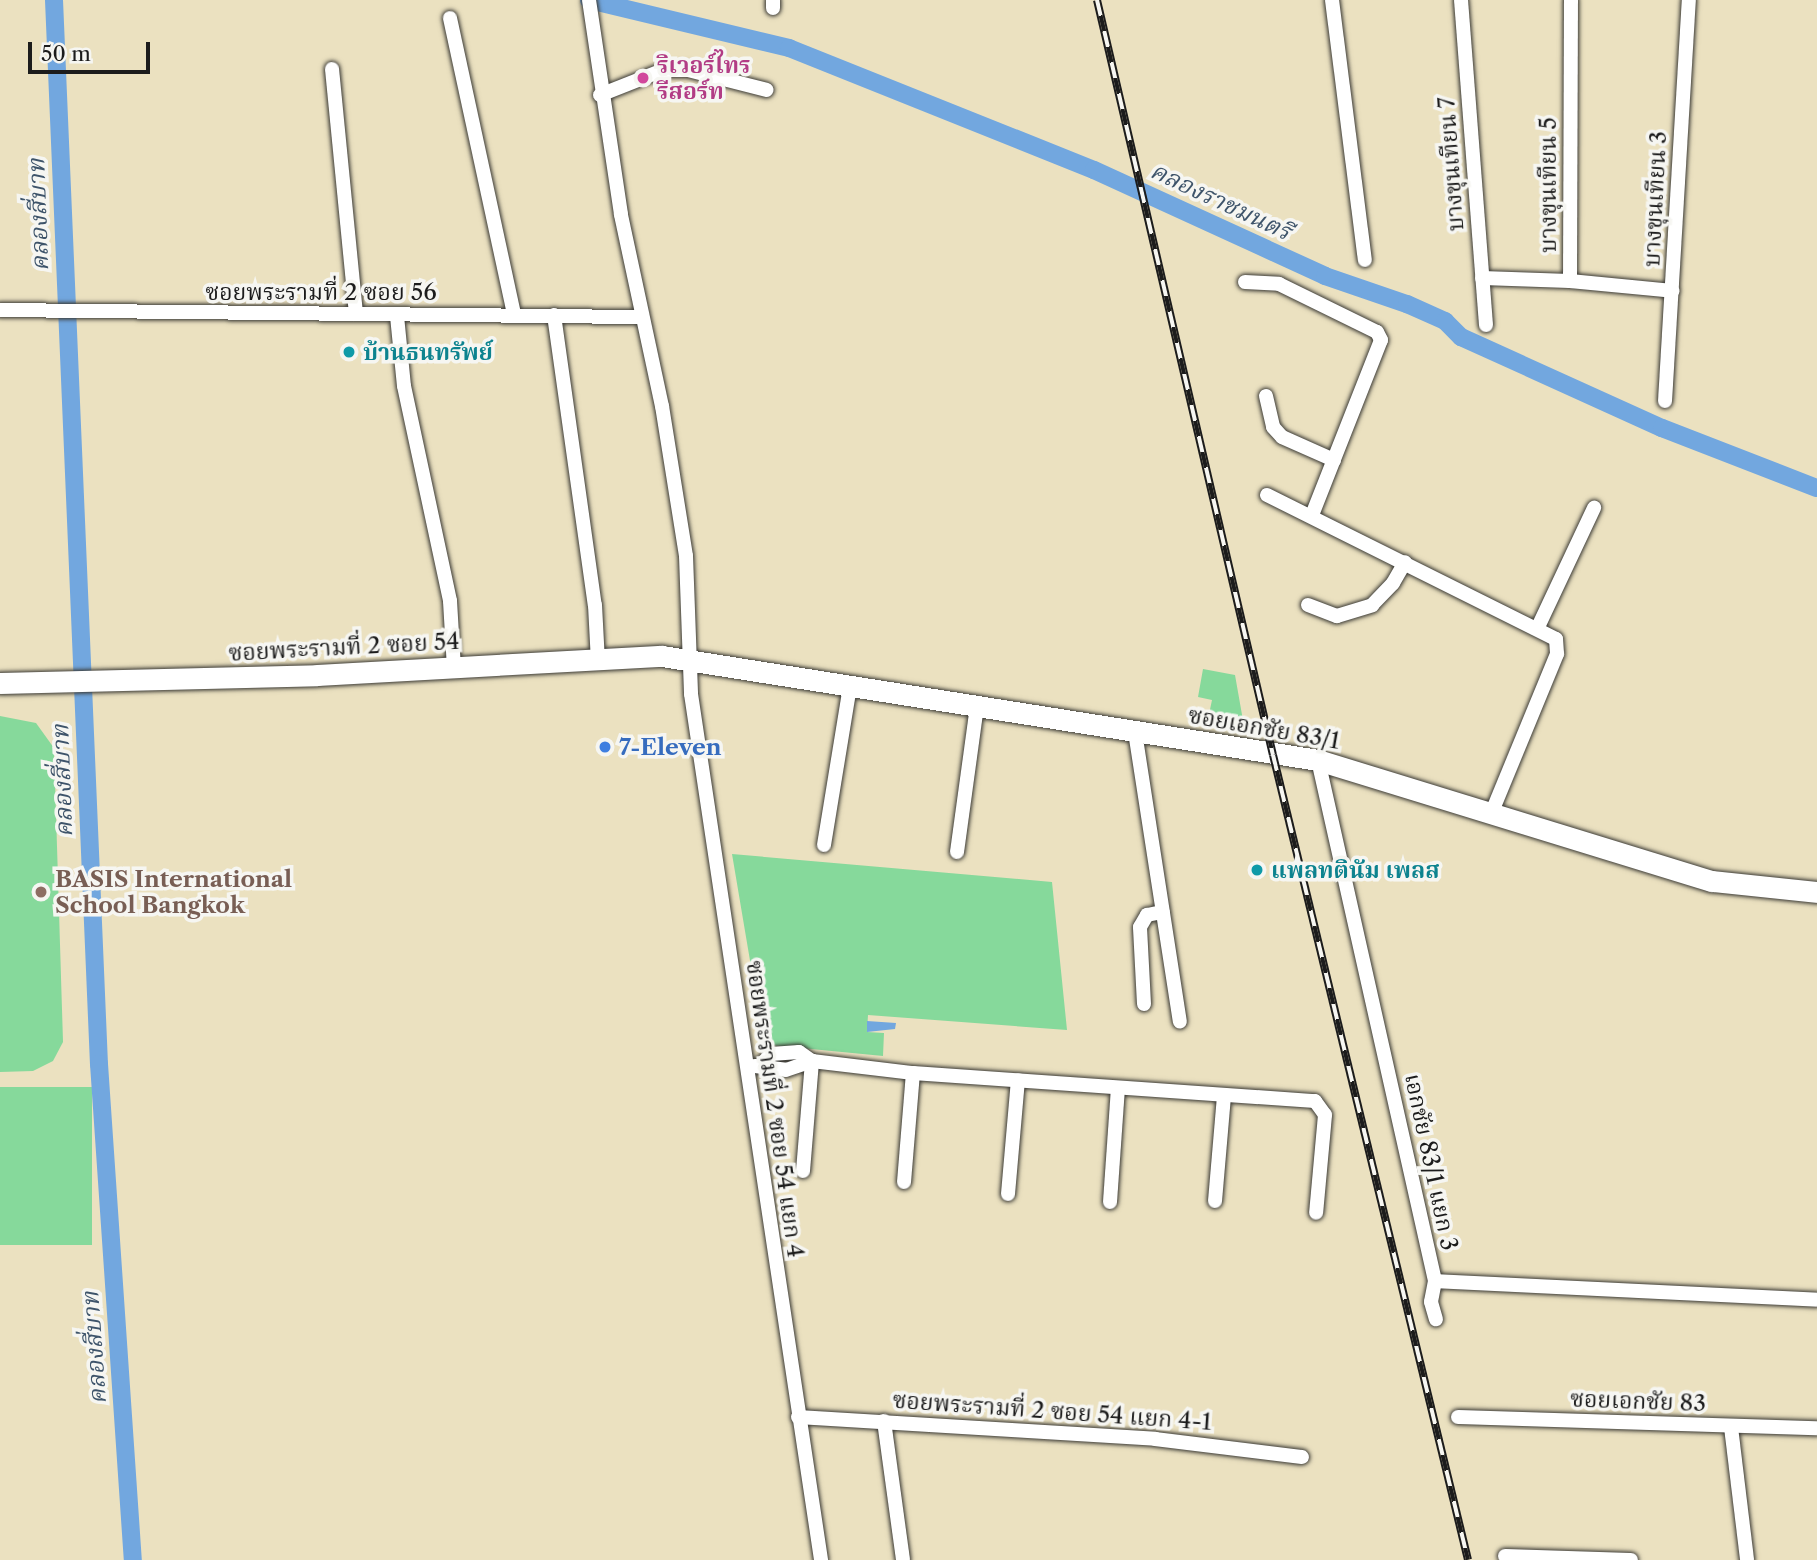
<!DOCTYPE html>
<meta charset="utf-8">
<style>
body{margin:0}
#map{position:relative;width:1817px;height:1560px;overflow:hidden;background:#ebe1c0;font-family:"Libre Caslon Text","Noto Serif Thai",serif}
div>[style]{position:absolute}
[style*='--x']{left:calc(var(--x)*1px);top:calc(var(--y)*1px);width:calc(var(--w)*1px);rotate:calc(var(--a)*1deg)}
.green>*{inset:0;background:#86d99b;transform-origin:0 0}
.water>*{inset:0;background:#72a7df}
.canal>*{height:18px;margin:-9px;padding:0 9px;transform-origin:9px;border-radius:9px;background:#72a7df}
.roads{filter:drop-shadow(0 0 2px #3b3a35) drop-shadow(0 0 2px #3b3a35)}
.street>*{height:14px;margin:-7px;padding:0 7px;transform-origin:7px;border-radius:7px;background:#fff}
.secondary>*{height:21px;margin:-10.5px;padding:0 10.5px;transform-origin:10.5px;border-radius:10.5px;background:#fff}
.rail>*{height:8px;margin-top:-4px;transform-origin:0;background:repeating-linear-gradient(90deg,#f6f6f2 0 16px,#1c1c1c 0 32px);box-sizing:border-box;border-block:2px solid #1c1c1c}
.dots>*{width:19px;height:19px;translate:-50% -50%;box-sizing:border-box;border:4px solid #f6f6f2;border-radius:50%}
span{translate:-50% -50%;white-space:nowrap;text-align:center;line-height:1.15;-webkit-text-stroke:7px #f6f6f2;paint-order:stroke}
.hotel-label{font-size:23px;color:#b23c85;font-weight:700}
.left{translate:0 -50%;text-align:left}
.street-label{font-size:23px;color:#1c1c1c}
.culture-label{font-size:23px;color:#0d838f;font-weight:700}
.shop-label{font-size:23px;color:#366cbe;font-weight:700}
.education-label{font-size:23px;color:#785e54;font-weight:700}
.water-label{font-size:24px;color:#3e546a;font-style:italic}
.scale{position:absolute;left:28px;top:42px;width:122px;height:32px;box-sizing:border-box;border:4px solid #1c1c1c;border-top:0;padding-left:9px;font-size:21px;line-height:24px;white-space:nowrap;color:#1c1c1c;-webkit-text-stroke:5px #f6f6f2;paint-order:stroke}
</style>
<div id="map">
<div class="green">
<i style="clip-path:polygon(1203px 669px,1235px 675px,1244px 726px,1208px 719px,1212px 700px,1198px 697px)"></i>
<i style="clip-path:polygon(0 716px,36px 723px,54px 748px,63px 1042px,53px 1061px,33px 1071px,0 1072px)"></i>
<i style="clip-path:polygon(732px 854px,1052px 882px,1067px 1030px,868px 1015px,867px 1032px,884px 1033px,883px 1056px,770px 1045px,767px 1009px,758px 1008px)"></i>
<i style="left:0;top:1087px;width:92px;height:158px"></i>
</div>
<div class="water">
<i style="clip-path:polygon(867px 1021px,896px 1023px,895px 1029px,867px 1032px)"></i>
</div>
<div class="canal">
<i style="--x:54;--y:0;--w:1065;--a:87.58"></i>
<i style="--x:99;--y:1064;--w:497;--a:86.1"></i>
<i style="--x:589;--y:0;--w:206;--a:13.5"></i>
<i style="--x:789;--y:48;--w:328;--a:21.8"></i>
<i style="--x:1094;--y:170;--w:254;--a:24.6"></i>
<i style="--x:1325;--y:276;--w:87;--a:18.9"></i>
<i style="--x:1407;--y:304;--w:42;--a:24.1"></i>
<i style="--x:1445;--y:321;--w:23;--a:45"></i>
<i style="--x:1461;--y:337;--w:221;--a:24.4"></i>
<i style="--x:1662;--y:428;--w:166;--a:21.2"></i>
</div>
<div class="roads">
<div class="street">
<i style="--x:589;--y:0;--w:217;--a:81.5"></i>
<i style="--x:621;--y:215;--w:195;--a:77.9"></i>
<i style="--x:662;--y:406;--w:152;--a:80.9"></i>
<i style="--x:686;--y:556;--w:138;--a:87.9"></i>
<i style="--x:691;--y:694;--w:876;--a:81.46"></i>
<i style="--x:773;--y:0;--w:8;--a:90"></i>
<i style="--x:1332;--y:0;--w:262;--a:82.8"></i>
<i style="--x:1461;--y:0;--w:326;--a:85.6"></i>
<i style="--x:450;--y:18;--w:303;--a:77.8"></i>
<i style="--x:332;--y:69;--w:246;--a:84.4"></i>
<i style="--x:600;--y:95;--w:68;--a:-21.6"></i>
<i style="--x:663;--y:70;--w:25;--a:0"></i>
<i style="--x:688;--y:70;--w:81;--a:14.2"></i>
<i style="--x:1482;--y:278;--w:88;--a:2"></i>
<i style="--x:1570;--y:281;--w:281;--a:-89.8"></i>
<i style="--x:1570;--y:281;--w:103;--a:5.5"></i>
<i style="--x:1245;--y:282;--w:34;--a:3"></i>
<i style="--x:1279;--y:284;--w:109;--a:26.1"></i>
<i style="--x:1377;--y:332;--w:9;--a:63"></i>
<i style="--x:1381;--y:340;--w:188;--a:111.5"></i>
<i style="--x:0;--y:310;--w:641;--a:0.63"></i>
<i style="--x:554;--y:315;--w:293;--a:82"></i>
<i style="--x:595;--y:605;--w:57;--a:87"></i>
<i style="--x:397;--y:316;--w:70;--a:84.3"></i>
<i style="--x:404;--y:386;--w:220;--a:77.9"></i>
<i style="--x:450;--y:601;--w:67;--a:86.6"></i>
<i style="--x:1266;--y:396;--w:32;--a:77"></i>
<i style="--x:1273;--y:427;--w:13;--a:48"></i>
<i style="--x:1282;--y:437;--w:57;--a:23.9"></i>
<i style="--x:1665;--y:401;--w:402;--a:-86.6"></i>
<i style="--x:1267;--y:495;--w:323;--a:26.5"></i>
<i style="--x:1556;--y:639;--w:15;--a:86"></i>
<i style="--x:1557;--y:654;--w:171;--a:112.4"></i>
<i style="--x:1308;--y:605;--w:31;--a:21"></i>
<i style="--x:1337;--y:616;--w:37;--a:-17"></i>
<i style="--x:1372;--y:605;--w:30;--a:-46"></i>
<i style="--x:1393;--y:583;--w:24;--a:-60"></i>
<i style="--x:1538;--y:627;--w:132;--a:-64.8"></i>
<i style="--x:1135;--y:732;--w:293;--a:81.2"></i>
<i style="--x:1318;--y:760;--w:534;--a:77.34"></i>
<i style="--x:1435;--y:1281;--w:21;--a:101"></i>
<i style="--x:1431;--y:1302;--w:18;--a:74"></i>
<i style="--x:824;--y:845;--w:160;--a:-80.7"></i>
<i style="--x:957;--y:852;--w:147;--a:-82.2"></i>
<i style="--x:1144;--y:1004;--w:77;--a:-93"></i>
<i style="--x:1140;--y:927;--w:14;--a:-60"></i>
<i style="--x:1147;--y:915;--w:16;--a:-11"></i>
<i style="--x:761;--y:1065;--w:15;--a:-48"></i>
<i style="--x:771;--y:1054;--w:28;--a:-4"></i>
<i style="--x:799;--y:1052;--w:16;--a:35"></i>
<i style="--x:812;--y:1061;--w:102;--a:6.8"></i>
<i style="--x:913;--y:1073;--w:403;--a:4"></i>
<i style="--x:1315;--y:1101;--w:17;--a:54"></i>
<i style="--x:1325;--y:1115;--w:98;--a:95.2"></i>
<i style="--x:755;--y:1066;--w:31;--a:7"></i>
<i style="--x:786;--y:1070;--w:28;--a:-19"></i>
<i style="--x:803;--y:1171;--w:110;--a:-85.3"></i>
<i style="--x:904;--y:1182;--w:109;--a:-85.3"></i>
<i style="--x:1008;--y:1194;--w:114;--a:-85"></i>
<i style="--x:1215;--y:1201;--w:106;--a:-85.1"></i>
<i style="--x:1110;--y:1202;--w:114;--a:-86"></i>
<i style="--x:1435;--y:1281;--w:382;--a:2.8"></i>
<i style="--x:798;--y:1417;--w:358;--a:3.5"></i>
<i style="--x:1155;--y:1439;--w:148;--a:7"></i>
<i style="--x:1458;--y:1417;--w:359;--a:1.8"></i>
<i style="--x:884;--y:1421;--w:140;--a:82.2"></i>
<i style="--x:1731;--y:1427;--w:134;--a:83.1"></i>
<i style="--x:1505;--y:1556;--w:126;--a:1.8"></i>
</div>
<div class="secondary">
<i style="--x:0;--y:683;--w:317;--a:-1.4"></i>
<i style="--x:317;--y:675;--w:346;--a:-3.2"></i>
<i style="--x:662;--y:656;--w:664;--a:9.01"></i>
<i style="--x:1318;--y:760;--w:412;--a:17.1"></i>
<i style="--x:1712;--y:881;--w:106;--a:6"></i>
</div>
</div>
<div class="rail">
<i style="--x:1097;--y:0;--w:775;--a:76.88"></i>
<i style="--x:1273;--y:755;--w:828;--a:76.38"></i>
</div>
<div class="dots">
<i style="left:643px;top:78px;background:#d1479c"></i>
<i style="left:349px;top:352px;background:#0f9aa8"></i>
<i style="left:605px;top:747px;background:#3f7fe0"></i>
<i style="left:1257px;top:870px;background:#0f9aa8"></i>
<i style="left:41px;top:892px;background:#8d6e63"></i>
</div>
<div class="hotel-label">
<span class="left" style="left:657px;top:78px">ริเวอร์ไทร<br>รีสอร์ท</span>
</div>
<div class="street-label">
<span style="left:1451px;top:164px;rotate:-94deg">บางขุนเทียน 7</span>
<span style="left:1548px;top:185px;rotate:-90deg">บางขุนเทียน 5</span>
<span style="left:1655px;top:199px;rotate:-87deg">บางขุนเทียน 3</span>
<span style="left:321px;top:292px">ซอยพระรามที่ 2 ซอย 56</span>
<span style="left:344px;top:647px;rotate:-3deg">ซอยพระรามที่ 2 ซอย 54</span>
<span style="left:1264px;top:728px;rotate:10deg">ซอยเอกชัย 83/1</span>
<span style="left:775px;top:1109px;rotate:82deg">ซอยพระรามที่ 2 ซอย 54 แยก 4</span>
<span style="left:1431px;top:1162px;rotate:78deg">เอกชัย 83/1 แยก 3</span>
<span style="left:1638px;top:1401px;rotate:2deg">ซอยเอกชัย 83</span>
<span style="left:1052px;top:1411px;rotate:4deg">ซอยพระรามที่ 2 ซอย 54 แยก 4-1</span>
</div>
<div class="culture-label">
<span class="left" style="left:363px;top:352px">บ้านธนทรัพย์</span>
<span class="left" style="left:1271px;top:870px">แพลทตินัม เพลส</span>
</div>
<div class="shop-label">
<span class="left" style="left:619px;top:747px">7-Eleven</span>
</div>
<div class="education-label">
<span class="left" style="left:55px;top:892px">BASIS International<br>School Bangkok</span>
</div>
<div class="water-label">
<span style="left:1221px;top:201px;rotate:25deg">คลองราชมนตรี</span>
<span style="left:38px;top:215px;rotate:-92deg">คลองสี่บาท</span>
<span style="left:62px;top:781px;rotate:-92deg">คลองสี่บาท</span>
<span style="left:94px;top:1348px;rotate:-94deg">คลองสี่บาท</span>
</div>
<div class="scale">50 m</div>
</div>
